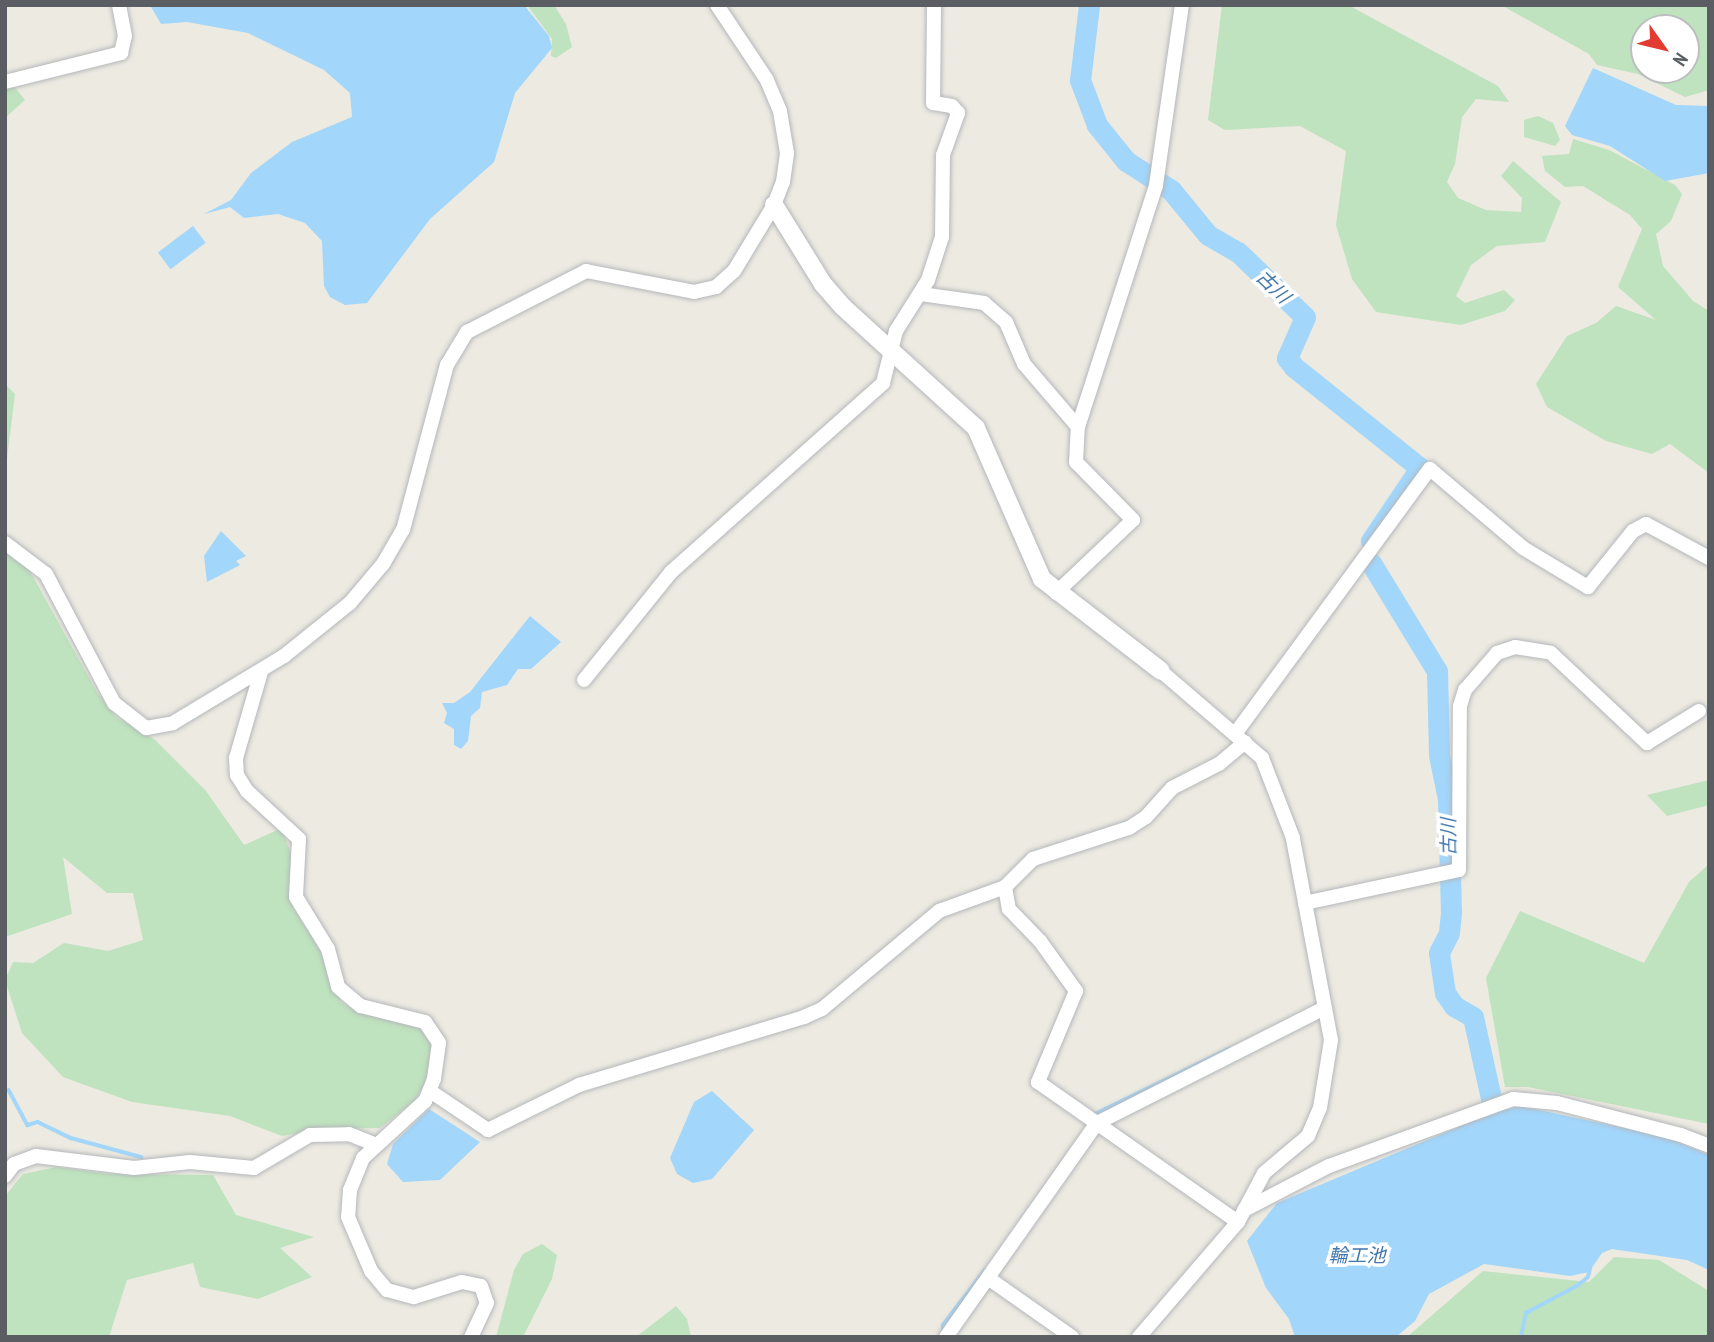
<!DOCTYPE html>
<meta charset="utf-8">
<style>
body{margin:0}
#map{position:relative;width:1714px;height:1342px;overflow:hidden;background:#eceae1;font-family:"PT Sans Narrow","Noto Sans JP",sans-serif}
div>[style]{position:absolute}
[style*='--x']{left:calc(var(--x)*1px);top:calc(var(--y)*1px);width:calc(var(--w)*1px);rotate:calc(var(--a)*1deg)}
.green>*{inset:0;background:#bfe3be}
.water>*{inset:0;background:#a2d6fb;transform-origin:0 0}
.stream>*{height:3.5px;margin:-1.75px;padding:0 1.75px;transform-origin:1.75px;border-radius:1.75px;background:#a2d6fb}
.river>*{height:21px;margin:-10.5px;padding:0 10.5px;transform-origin:10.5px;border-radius:10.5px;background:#a2d6fb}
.roads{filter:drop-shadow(0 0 2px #b4b7bb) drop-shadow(0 0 2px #b4b7bb)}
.minor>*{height:14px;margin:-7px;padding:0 7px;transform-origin:7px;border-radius:7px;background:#fff}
.tertiary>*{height:18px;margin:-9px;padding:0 9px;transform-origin:9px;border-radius:9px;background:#fff}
span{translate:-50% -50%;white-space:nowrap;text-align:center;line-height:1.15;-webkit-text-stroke:7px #fff;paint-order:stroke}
.water-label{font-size:19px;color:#4177ac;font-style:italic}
.frame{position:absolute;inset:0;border:7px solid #5a5d62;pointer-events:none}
.north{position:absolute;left:1630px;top:14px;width:70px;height:70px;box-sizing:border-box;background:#fff;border:2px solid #bdbec0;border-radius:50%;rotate:124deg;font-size:19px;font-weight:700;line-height:28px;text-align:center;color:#5a5d62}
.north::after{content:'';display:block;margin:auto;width:24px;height:32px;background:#e23c32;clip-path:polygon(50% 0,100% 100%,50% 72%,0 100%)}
</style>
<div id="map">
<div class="green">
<i style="clip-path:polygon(527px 5px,554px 5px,566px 24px,572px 47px,556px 58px,551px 56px,552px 39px)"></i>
<i style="clip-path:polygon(1222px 5px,1348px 5px,1498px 86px,1509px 102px,1476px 99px,1462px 117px,1455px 164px,1447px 182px,1458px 198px,1486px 210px,1521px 212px,1522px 198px,1501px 176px,1513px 161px,1561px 202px,1545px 242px,1497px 246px,1471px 265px,1456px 296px,1465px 303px,1504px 290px,1515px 300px,1505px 311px,1461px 325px,1376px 312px,1352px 279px,1336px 225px,1346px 151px,1300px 126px,1225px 130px,1208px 120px)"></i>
<i style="clip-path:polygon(evenodd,1501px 5px,1709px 5px,1709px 90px,1685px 97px,1638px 74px,1597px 65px,1589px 54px,1501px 5px,1686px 28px,1686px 70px,1644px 70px,1644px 28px,1686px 28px)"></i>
<i style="clip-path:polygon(5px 75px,25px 100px,5px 118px)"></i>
<i style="clip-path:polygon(1538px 116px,1553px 123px,1560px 140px,1555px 146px,1524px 137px,1524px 120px)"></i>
<i style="clip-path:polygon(1573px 139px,1609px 150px,1675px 185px,1682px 194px,1671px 221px,1656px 234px,1663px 266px,1693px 301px,1709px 311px,1709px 473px,1670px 444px,1652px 454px,1606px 441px,1547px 407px,1536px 384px,1567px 336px,1596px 323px,1616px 306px,1656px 320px,1618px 287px,1642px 229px,1630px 215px,1583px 186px,1565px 187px,1545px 171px,1542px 156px,1569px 154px)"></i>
<i style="clip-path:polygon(5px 384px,15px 394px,5px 475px)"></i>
<i style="clip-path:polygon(5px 551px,26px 564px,97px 692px,116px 717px,154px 739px,206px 791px,244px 845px,282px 828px,293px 860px,289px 892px,293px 908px,321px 951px,341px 1002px,359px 1013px,426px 1030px,434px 1049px,426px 1083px,415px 1100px,380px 1128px,323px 1129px,282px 1136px,230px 1116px,132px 1102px,63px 1077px,22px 1033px,5px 980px,13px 962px,33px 963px,64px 943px,108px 951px,143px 940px,133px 893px,107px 893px,63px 857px,72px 914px,5px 937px)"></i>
<i style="clip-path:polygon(1709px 780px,1709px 805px,1667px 816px,1647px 795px)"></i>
<i style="clip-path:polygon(1709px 864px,1709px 1124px,1528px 1087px,1505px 1087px,1486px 978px,1520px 911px,1644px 963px,1689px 882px)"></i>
<i style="clip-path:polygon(57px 1167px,110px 1174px,213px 1175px,236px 1215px,314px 1237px,280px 1248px,312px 1277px,258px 1299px,200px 1287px,193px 1263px,127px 1280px,109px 1337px,5px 1337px,5px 1196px,23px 1174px)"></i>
<i style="clip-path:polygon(542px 1244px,557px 1255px,552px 1279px,523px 1337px,496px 1337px,514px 1270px,523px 1254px)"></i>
<i style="clip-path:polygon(1614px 1257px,1659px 1260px,1709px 1291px,1709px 1337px,1407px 1337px,1483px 1271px,1589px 1282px)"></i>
<i style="clip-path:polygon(676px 1306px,687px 1319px,691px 1337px,636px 1337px)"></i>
</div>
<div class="water">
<i style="clip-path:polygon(150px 5px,524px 5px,549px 36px,552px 48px,515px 93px,494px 162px,430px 219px,367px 303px,345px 305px,330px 297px,324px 286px,322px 241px,305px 223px,278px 214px,244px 218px,230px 207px,204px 214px,231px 200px,251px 173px,292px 142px,352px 117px,350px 93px,324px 70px,248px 33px,187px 22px,161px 24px)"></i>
<i style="clip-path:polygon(1593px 68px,1676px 105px,1709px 106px,1709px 173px,1665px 181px,1610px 146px,1572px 135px,1565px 126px)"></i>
<i style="left:193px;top:226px;width:21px;height:44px;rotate:53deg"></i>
<i style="clip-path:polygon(221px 531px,246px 556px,236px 561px,240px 565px,207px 582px,204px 556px)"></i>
<i style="clip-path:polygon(530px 616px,561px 642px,531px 669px,518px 669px,507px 685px,482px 692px,480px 708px,471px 716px,468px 741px,461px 749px,454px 745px,454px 729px,444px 723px,447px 713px,442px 703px,454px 703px,470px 692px)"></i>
<i style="clip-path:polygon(712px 1091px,754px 1130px,712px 1179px,693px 1183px,677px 1174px,670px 1158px,694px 1102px)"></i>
<i style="clip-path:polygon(1521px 1106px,1666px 1137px,1709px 1155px,1709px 1270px,1687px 1260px,1612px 1249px,1602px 1253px,1589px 1272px,1570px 1276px,1484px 1264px,1429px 1294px,1415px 1321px,1396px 1337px,1295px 1337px,1289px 1319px,1266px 1288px,1247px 1241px,1277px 1203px,1494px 1112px)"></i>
<i style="clip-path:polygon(429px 1109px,480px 1142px,440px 1180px,403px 1182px,387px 1164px,393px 1144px)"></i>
</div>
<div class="stream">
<i style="--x:9;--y:1090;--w:40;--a:62"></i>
<i style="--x:28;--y:1125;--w:10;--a:-17"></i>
<i style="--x:38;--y:1122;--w:37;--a:26"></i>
<i style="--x:71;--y:1138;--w:73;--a:15.2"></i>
<i style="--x:1095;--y:1114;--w:149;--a:-25.9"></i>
<i style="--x:943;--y:1332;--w:7;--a:-90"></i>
<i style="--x:943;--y:1325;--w:69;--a:-52.6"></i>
<i style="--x:1521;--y:1337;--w:25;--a:-78"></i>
<i style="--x:1526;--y:1313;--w:58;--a:-27.9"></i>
<i style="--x:1577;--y:1286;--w:14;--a:-39"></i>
<i style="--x:1588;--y:1277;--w:8;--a:-76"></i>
</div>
<div class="river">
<i style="--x:1089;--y:5;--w:76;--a:96.8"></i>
<i style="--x:1080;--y:80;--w:48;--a:69.3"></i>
<i style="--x:1097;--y:125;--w:46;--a:51.1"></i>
<i style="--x:1126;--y:161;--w:54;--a:32.8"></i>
<i style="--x:1171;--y:190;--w:58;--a:50.6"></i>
<i style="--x:1208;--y:235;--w:34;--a:30"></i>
<i style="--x:1238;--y:252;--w:93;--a:44.1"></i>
<i style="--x:1305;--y:317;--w:45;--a:113.7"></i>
<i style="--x:1287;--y:358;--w:11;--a:52"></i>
<i style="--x:1294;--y:367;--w:161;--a:38.7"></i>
<i style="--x:1420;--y:468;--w:88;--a:123.9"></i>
<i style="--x:1371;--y:563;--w:127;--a:58.6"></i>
<i style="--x:1437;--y:671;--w:84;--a:88.6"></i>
<i style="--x:1439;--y:755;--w:45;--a:78.4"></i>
<i style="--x:1448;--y:799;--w:114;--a:88.5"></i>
<i style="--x:1451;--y:913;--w:20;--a:96"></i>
<i style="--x:1449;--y:933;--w:22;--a:117"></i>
<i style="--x:1439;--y:953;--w:40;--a:81.5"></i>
<i style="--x:1445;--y:993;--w:16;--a:55"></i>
<i style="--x:1454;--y:1006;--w:22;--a:30"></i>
<i style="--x:1473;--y:1017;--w:97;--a:77.5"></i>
</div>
<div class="roads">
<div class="minor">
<i style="--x:5;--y:82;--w:120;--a:-14"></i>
<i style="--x:121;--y:53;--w:17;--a:-77"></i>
<i style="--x:125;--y:36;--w:32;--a:-101"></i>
<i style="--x:921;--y:294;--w:64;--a:8.1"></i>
<i style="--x:984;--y:303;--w:29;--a:41"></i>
<i style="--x:1006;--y:322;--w:46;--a:66.8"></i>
<i style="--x:1024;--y:364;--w:83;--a:49.4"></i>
<i style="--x:5;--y:543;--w:51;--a:37.1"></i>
<i style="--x:46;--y:574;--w:146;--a:62.2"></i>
<i style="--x:114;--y:703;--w:41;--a:38"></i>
<i style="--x:146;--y:728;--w:27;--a:-10"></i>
<i style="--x:173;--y:723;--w:130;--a:-31.1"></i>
<i style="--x:284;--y:656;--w:85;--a:-38.8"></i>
<i style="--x:350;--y:603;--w:51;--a:-49.8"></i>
<i style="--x:383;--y:564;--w:39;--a:-60"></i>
<i style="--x:403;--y:530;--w:171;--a:-75.1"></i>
<i style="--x:447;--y:365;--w:39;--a:-59"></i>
<i style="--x:467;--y:332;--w:134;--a:-27.1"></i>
<i style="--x:586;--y:271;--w:110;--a:11"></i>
<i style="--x:694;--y:292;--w:23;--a:-13"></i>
<i style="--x:716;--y:287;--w:24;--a:-42"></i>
<i style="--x:734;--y:271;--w:77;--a:-58.8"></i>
<i style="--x:774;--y:205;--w:25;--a:-69"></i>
<i style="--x:783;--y:182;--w:29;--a:-82"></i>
<i style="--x:787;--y:153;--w:43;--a:-99.5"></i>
<i style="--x:780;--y:111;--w:34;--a:-113"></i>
<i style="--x:767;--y:80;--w:90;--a:-123.7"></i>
<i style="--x:1056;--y:593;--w:106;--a:-43.5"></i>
<i style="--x:1133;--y:520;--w:81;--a:-134.5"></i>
<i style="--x:1076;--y:462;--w:35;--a:-87"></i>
<i style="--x:1078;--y:427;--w:254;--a:-72.1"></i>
<i style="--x:1156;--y:185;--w:182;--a:-81.8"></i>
<i style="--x:261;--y:672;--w:90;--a:106.2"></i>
<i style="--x:236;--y:758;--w:17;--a:87"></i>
<i style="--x:237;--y:775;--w:19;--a:58"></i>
<i style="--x:247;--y:791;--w:71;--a:42.7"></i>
<i style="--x:299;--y:839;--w:58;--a:93"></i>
<i style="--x:296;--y:897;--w:61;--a:58.4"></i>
<i style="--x:328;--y:949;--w:39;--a:75"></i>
<i style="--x:338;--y:987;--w:30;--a:40"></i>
<i style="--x:361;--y:1006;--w:66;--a:14"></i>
<i style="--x:425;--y:1022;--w:25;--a:56"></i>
<i style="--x:439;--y:1043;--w:36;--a:98"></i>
<i style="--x:434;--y:1079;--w:24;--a:112"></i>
<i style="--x:425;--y:1101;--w:84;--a:137.4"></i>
<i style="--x:363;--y:1158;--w:35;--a:112"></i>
<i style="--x:350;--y:1190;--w:27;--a:94"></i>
<i style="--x:348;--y:1217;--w:59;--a:66.9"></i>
<i style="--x:371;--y:1271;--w:25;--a:50"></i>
<i style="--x:387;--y:1290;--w:28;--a:15"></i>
<i style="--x:414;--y:1297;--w:50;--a:-17.4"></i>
<i style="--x:462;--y:1282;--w:19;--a:12"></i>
<i style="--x:481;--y:1286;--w:18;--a:71"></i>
<i style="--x:487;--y:1303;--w:38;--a:115"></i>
<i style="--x:584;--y:680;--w:139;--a:-51.1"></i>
<i style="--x:671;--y:572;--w:284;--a:-41.7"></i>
<i style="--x:883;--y:383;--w:54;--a:-76"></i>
<i style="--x:896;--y:331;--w:60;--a:-57.9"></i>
<i style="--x:928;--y:280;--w:45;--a:-72"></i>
<i style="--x:942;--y:237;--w:82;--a:-89.3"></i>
<i style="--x:943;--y:155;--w:45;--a:-70.3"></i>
<i style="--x:958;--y:113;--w:9;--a:-131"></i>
<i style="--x:952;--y:106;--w:19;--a:-171"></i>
<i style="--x:933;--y:103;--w:98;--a:-89.4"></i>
<i style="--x:1235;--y:734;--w:329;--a:-53.7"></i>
<i style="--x:1430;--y:469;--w:122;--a:40.3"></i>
<i style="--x:1523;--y:548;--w:76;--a:31"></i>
<i style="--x:1588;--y:587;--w:72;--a:-51.2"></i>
<i style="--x:1633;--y:531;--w:15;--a:-28"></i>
<i style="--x:1646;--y:524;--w:72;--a:28.4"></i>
<i style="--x:1005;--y:887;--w:22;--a:80"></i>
<i style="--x:1009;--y:909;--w:45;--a:45.9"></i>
<i style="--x:1040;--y:941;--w:62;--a:54.2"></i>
<i style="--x:1076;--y:991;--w:99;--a:112.7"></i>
<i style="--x:1038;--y:1082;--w:244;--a:35"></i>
<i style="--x:1305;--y:903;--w:157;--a:-12.1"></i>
<i style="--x:1459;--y:870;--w:164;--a:-89.7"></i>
<i style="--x:1460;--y:706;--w:17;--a:-73"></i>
<i style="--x:1465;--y:690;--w:49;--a:-49.1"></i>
<i style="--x:1497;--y:653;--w:19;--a:-18"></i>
<i style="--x:1515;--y:647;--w:36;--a:9"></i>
<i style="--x:1551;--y:653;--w:132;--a:43.2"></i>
<i style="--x:1647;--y:743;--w:61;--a:-31.6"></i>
<i style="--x:430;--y:1091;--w:70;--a:33.9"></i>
<i style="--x:488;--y:1130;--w:102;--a:-26.3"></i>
<i style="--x:579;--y:1085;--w:235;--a:-16.8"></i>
<i style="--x:804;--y:1017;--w:20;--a:-24"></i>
<i style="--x:822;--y:1009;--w:153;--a:-39.9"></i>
<i style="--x:939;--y:911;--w:70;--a:-20"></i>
<i style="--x:1005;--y:887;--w:40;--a:-45"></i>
<i style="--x:1033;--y:859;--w:101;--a:-17.9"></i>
<i style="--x:1129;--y:828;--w:20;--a:-33"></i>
<i style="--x:1146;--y:817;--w:39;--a:-48"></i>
<i style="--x:1172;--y:788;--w:53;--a:-27.1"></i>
<i style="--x:1219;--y:764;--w:34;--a:-40"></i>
<i style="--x:5;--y:1176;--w:15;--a:-53"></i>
<i style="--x:14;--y:1164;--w:23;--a:-20"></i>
<i style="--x:36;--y:1156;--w:99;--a:7"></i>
<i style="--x:134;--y:1168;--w:56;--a:-6.1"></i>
<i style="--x:190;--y:1162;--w:64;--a:5.4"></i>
<i style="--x:254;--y:1168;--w:65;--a:-30.5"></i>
<i style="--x:310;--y:1135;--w:39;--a:-1"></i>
<i style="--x:349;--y:1134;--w:27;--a:22"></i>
<i style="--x:1244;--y:1210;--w:96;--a:-27.4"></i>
<i style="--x:1329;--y:1166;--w:196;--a:-20"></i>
<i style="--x:1513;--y:1099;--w:44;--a:5.2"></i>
<i style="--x:1557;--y:1103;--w:128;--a:14.5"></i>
<i style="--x:1681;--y:1135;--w:30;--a:21"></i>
<i style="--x:988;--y:1278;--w:103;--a:35.1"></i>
<i style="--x:946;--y:1337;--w:262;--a:-54.8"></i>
<i style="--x:1097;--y:1123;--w:255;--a:-26.8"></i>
<i style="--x:1139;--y:1337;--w:152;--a:-49.3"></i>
<i style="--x:1238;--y:1222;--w:55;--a:-62"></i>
<i style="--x:1264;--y:1173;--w:57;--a:-40.1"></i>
<i style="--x:1308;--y:1136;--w:30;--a:-67"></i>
<i style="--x:1320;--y:1108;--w:69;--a:-80.8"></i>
<i style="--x:1331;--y:1040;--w:206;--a:-100.7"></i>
<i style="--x:1293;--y:838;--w:86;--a:-111.2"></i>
<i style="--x:1262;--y:758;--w:133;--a:-139.3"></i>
</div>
<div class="tertiary">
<i style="--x:774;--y:205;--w:93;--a:58.2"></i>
<i style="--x:823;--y:284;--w:30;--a:49"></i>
<i style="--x:843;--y:307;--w:180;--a:42.3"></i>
<i style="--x:976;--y:428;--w:165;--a:66.4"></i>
<i style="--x:1042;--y:579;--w:150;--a:37.7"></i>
</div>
</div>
<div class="water-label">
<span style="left:1273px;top:287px;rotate:44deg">古川</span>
<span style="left:1449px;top:837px;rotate:-91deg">古川</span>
<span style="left:1357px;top:1256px">輪工池</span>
</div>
<div class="frame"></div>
<div class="north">N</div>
</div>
